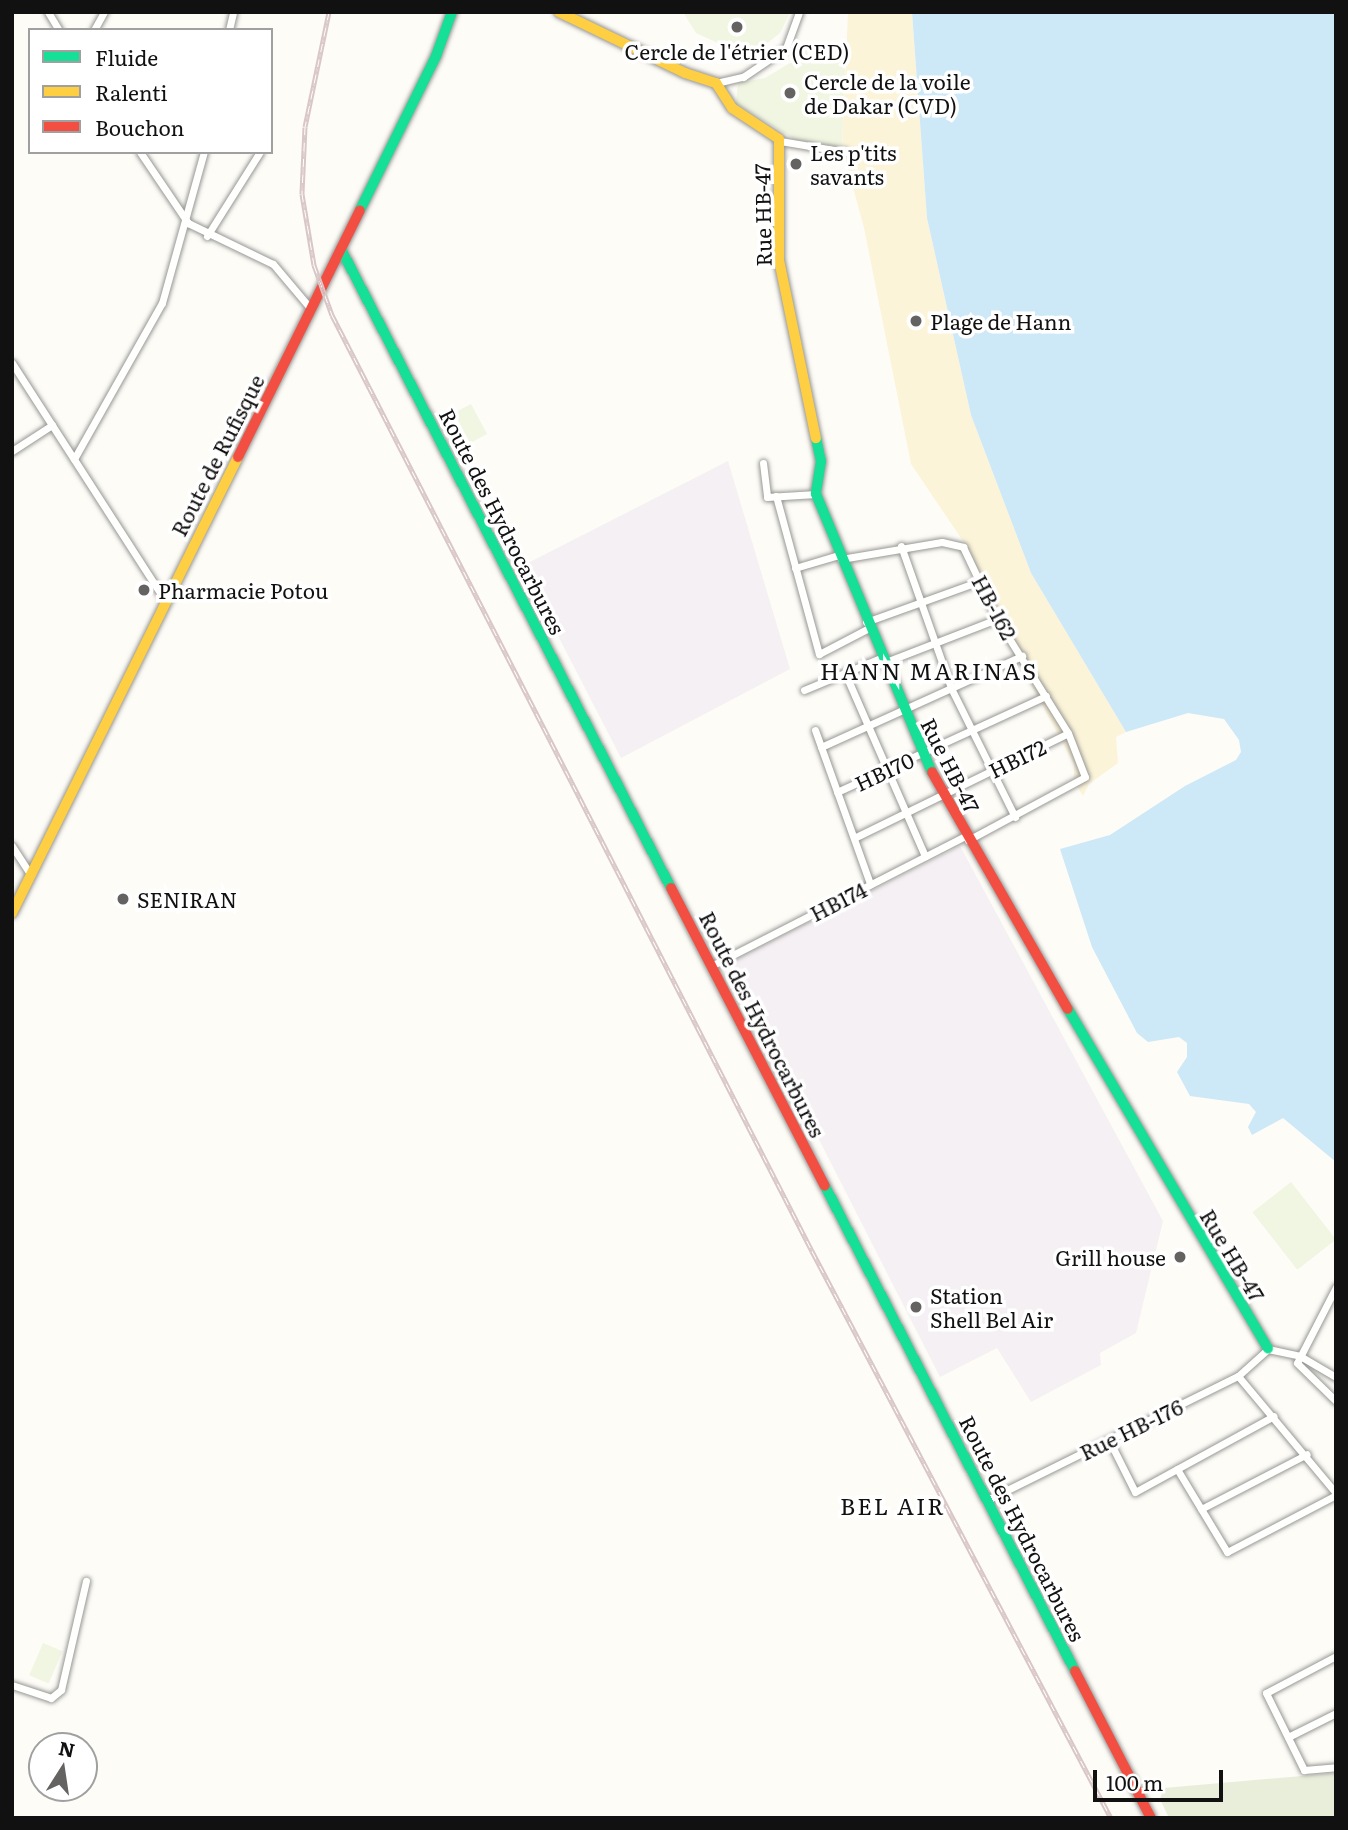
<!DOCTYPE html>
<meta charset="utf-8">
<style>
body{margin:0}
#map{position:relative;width:1348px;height:1830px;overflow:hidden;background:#fdfcf7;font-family:Literata,serif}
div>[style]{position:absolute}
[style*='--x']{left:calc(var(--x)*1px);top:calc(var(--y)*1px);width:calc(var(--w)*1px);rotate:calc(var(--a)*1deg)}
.industrial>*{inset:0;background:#f5f0f3}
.sand>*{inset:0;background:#fcf4d9}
.cemetery>*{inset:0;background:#e9eedb}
.pitch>*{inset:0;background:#f0f6e1;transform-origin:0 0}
.water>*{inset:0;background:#cde8f7}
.roads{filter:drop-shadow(0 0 2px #979795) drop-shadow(0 0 2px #979795)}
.street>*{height:7px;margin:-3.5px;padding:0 3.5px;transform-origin:3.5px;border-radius:3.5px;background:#fffffe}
.fast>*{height:10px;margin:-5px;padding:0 5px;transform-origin:5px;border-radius:5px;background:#16e098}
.slow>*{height:10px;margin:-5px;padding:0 5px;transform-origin:5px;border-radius:5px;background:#ffcf43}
.jam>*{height:10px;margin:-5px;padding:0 5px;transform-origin:5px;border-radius:5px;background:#f24e42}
.rail>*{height:5px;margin-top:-2.5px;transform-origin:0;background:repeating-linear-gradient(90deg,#fff 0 8px,#d9c6c7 0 16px);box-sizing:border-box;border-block:2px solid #d9c6c7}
.dots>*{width:19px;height:19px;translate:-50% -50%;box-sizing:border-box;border:4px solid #fff;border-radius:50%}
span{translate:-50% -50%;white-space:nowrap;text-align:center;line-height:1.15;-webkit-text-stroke:7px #fff;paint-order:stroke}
.poi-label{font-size:21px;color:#111}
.left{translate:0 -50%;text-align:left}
.right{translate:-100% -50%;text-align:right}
.street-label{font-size:21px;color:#111}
.neighbourhood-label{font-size:23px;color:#111;letter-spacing:2px}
.frame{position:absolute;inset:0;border:14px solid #111;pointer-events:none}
.legend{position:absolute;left:28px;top:28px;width:245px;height:126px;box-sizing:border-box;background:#fff;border:2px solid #a0a0a0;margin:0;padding:9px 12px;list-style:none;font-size:21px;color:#111}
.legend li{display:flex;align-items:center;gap:14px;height:35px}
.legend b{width:35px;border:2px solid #a0a0a0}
.north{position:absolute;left:28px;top:1732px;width:70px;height:70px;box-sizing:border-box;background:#fff;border:2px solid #a0a0a0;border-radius:50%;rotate:12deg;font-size:19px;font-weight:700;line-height:28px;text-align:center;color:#111}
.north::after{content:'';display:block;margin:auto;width:24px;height:32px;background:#646362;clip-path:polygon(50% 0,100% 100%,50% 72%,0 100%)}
.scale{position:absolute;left:1093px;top:1770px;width:130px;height:32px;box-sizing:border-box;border:4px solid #111;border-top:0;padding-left:9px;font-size:21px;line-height:24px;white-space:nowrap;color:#111;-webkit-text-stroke:5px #fff;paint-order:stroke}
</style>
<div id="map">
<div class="industrial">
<i style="clip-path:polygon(728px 461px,790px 669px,621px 758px,522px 566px)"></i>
<i style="clip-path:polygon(960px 846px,1163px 1221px,1136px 1333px,1100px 1353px,1101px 1365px,1031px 1402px,997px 1348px,940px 1377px,729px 963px)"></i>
</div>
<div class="sand">
<i style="clip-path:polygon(848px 12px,912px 12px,927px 218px,971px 415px,1031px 573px,1126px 732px,1116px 737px,1118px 763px,1089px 784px,1083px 796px,1074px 781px,1074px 764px,991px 611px,969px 550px,911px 464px,864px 228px,842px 147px)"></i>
</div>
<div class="cemetery">
<i style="clip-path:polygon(1336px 1773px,1336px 1818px,1169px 1818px,1160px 1799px,1164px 1788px)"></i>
</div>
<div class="pitch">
<i style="clip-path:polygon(683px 12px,790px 12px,780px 33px,761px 48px,738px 52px,696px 33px)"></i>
<i style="clip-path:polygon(803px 48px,846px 48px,842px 147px,802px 144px,736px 103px,738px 83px,765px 78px,795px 60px)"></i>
<i style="left:471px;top:404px;width:34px;height:19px;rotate:62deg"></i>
<i style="left:1291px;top:1182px;width:73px;height:49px;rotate:52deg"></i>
<i style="left:43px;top:1643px;width:21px;height:35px;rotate:23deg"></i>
</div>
<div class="water">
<i style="clip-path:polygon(912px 12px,1336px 12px,1336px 1162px,1283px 1118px,1252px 1135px,1248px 1127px,1256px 1112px,1249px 1104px,1190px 1096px,1177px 1072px,1187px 1057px,1187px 1043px,1179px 1037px,1148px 1042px,1137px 1033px,1092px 947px,1060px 849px,1110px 835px,1185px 786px,1236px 760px,1241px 752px,1239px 740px,1224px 719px,1188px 713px,1126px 732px,1031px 573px,971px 415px,927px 218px)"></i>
</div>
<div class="roads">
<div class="street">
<i style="--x:48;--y:12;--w:21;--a:59"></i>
<i style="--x:94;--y:30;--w:21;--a:-61"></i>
<i style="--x:229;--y:30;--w:18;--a:-77"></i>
<i style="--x:716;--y:83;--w:28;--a:-13"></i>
<i style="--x:743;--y:77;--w:52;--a:-34"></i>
<i style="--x:786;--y:48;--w:38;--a:-70"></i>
<i style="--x:780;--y:141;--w:67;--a:9.5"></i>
<i style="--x:140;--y:152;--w:86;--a:55.9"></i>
<i style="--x:188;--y:223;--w:94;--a:25.8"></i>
<i style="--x:273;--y:264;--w:59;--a:49.8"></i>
<i style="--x:207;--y:236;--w:99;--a:-57.8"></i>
<i style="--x:12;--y:363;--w:282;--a:57.2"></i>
<i style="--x:12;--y:451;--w:48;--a:-33"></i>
<i style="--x:74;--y:459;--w:179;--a:-60.6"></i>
<i style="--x:162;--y:303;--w:157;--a:-74.5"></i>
<i style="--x:763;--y:463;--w:34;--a:83"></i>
<i style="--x:767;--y:497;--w:49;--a:-3.5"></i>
<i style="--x:776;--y:496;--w:164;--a:74.8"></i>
<i style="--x:819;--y:654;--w:56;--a:-27.5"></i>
<i style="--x:901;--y:546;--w:151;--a:70.6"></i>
<i style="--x:951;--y:688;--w:144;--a:63.6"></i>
<i style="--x:841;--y:559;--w:102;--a:-9.6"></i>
<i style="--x:942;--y:542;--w:22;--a:13"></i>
<i style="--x:963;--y:547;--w:80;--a:64.7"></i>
<i style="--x:997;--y:619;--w:134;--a:58.1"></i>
<i style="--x:1068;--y:733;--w:47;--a:68.9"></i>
<i style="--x:1085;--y:777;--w:133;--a:151.7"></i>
<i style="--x:795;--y:568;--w:46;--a:-16.5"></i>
<i style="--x:866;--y:622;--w:121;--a:-19.8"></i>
<i style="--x:883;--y:663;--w:122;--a:-21.1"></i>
<i style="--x:845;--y:673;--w:200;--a:66.4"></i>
<i style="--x:804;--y:690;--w:83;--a:-22.6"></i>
<i style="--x:815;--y:730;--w:164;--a:70.3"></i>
<i style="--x:821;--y:747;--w:221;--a:-24.4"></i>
<i style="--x:837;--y:792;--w:230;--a:-24.7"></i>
<i style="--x:854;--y:838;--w:238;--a:-26.1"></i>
<i style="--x:12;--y:846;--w:35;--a:57"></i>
<i style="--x:711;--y:966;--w:285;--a:-27.1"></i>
<i style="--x:1336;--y:1287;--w:85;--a:117.2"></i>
<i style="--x:1297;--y:1363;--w:54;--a:44.3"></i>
<i style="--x:1238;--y:1376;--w:153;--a:50.1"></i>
<i style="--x:1109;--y:1440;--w:58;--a:63.4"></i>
<i style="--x:1135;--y:1492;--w:158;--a:-28.7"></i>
<i style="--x:1177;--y:1469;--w:97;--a:58.9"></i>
<i style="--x:1227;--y:1552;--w:123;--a:-27.6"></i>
<i style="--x:987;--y:1500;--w:280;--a:-26.3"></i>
<i style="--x:1238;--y:1376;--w:40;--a:-42"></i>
<i style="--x:1268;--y:1349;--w:33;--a:12"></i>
<i style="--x:1300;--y:1356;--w:42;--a:30.3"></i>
<i style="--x:1201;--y:1509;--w:119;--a:-27.4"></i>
<i style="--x:1336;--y:1656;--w:79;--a:152.1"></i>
<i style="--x:1266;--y:1693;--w:86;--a:63.7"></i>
<i style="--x:1304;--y:1770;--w:32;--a:-5"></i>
<i style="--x:12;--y:1685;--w:41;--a:18.4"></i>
<i style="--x:51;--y:1698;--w:13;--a:-39"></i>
<i style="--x:61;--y:1690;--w:112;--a:-77.1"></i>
<i style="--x:1288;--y:1737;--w:54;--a:-26.6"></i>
</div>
<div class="fast">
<i style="--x:360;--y:210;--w:172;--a:-63.7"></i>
<i style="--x:436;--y:56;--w:47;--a:-70"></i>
<i style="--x:341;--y:249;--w:719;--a:62.69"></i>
<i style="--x:816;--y:438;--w:24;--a:78"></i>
<i style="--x:821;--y:461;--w:33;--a:99"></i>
<i style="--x:816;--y:494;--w:301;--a:67.4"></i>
<i style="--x:1068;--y:1009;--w:394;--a:59.5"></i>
<i style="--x:825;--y:1186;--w:546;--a:62.73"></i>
</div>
<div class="slow">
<i style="--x:559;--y:12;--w:140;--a:25.8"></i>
<i style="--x:685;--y:73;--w:33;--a:18"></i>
<i style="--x:716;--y:83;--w:30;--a:57"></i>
<i style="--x:732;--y:108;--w:56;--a:33.4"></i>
<i style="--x:779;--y:139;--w:121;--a:90"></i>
<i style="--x:779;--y:260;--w:182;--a:78.3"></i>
<i style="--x:12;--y:913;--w:509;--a:-63.64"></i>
</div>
<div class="jam">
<i style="--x:238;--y:457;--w:275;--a:-63.7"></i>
<i style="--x:932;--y:772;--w:273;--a:60.2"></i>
<i style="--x:671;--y:888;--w:335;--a:62.7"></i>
<i style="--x:1075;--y:1671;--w:165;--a:62.7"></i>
</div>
</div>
<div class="rail">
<i style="--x:329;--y:12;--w:117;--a:101.8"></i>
<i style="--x:305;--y:127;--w:67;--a:92.6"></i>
<i style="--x:302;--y:194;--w:72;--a:80.4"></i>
<i style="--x:314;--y:265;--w:53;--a:70.2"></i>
<i style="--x:332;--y:315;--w:1052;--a:62.85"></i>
<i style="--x:812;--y:1251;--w:641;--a:62.2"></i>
</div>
<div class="dots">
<i style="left:737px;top:27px;background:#646362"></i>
<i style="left:790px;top:93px;background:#646362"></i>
<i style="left:796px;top:164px;background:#646362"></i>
<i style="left:916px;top:321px;background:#646362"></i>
<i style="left:144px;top:590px;background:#646362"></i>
<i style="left:123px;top:899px;background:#646362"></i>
<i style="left:1180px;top:1257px;background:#646362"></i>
<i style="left:916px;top:1307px;background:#646362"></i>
</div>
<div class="poi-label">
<span style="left:737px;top:51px">Cercle de l'étrier (CED)</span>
<span class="left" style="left:804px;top:93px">Cercle de la voile<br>de Dakar (CVD)</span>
<span class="left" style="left:810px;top:164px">Les p'tits<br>savants</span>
<span class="left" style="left:930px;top:321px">Plage de Hann</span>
<span class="left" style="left:158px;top:590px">Pharmacie Potou</span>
<span class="left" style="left:137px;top:899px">SENIRAN</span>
<span class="right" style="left:1166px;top:1257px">Grill house</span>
<span class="left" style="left:930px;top:1307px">Station<br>Shell Bel Air</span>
</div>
<div class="street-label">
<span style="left:762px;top:215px;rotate:-91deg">Rue HB-47</span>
<span style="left:217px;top:455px;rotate:-63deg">Route de Rufisque</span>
<span style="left:503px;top:521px;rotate:63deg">Route des Hydrocarbures</span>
<span style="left:995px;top:607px;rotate:62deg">HB-162</span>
<span style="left:1017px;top:758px;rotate:-26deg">HB172</span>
<span style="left:951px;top:765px;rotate:63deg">Rue HB-47</span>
<span style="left:884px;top:771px;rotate:-25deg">HB170</span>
<span style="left:838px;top:901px;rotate:-27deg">HB174</span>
<span style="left:763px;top:1024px;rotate:63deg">Route des Hydrocarbures</span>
<span style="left:1233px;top:1255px;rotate:59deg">Rue HB-47</span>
<span style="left:1131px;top:1429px;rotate:-26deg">Rue HB-176</span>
<span style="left:1023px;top:1528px;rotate:63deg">Route des Hydrocarbures</span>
</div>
<div class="neighbourhood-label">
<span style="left:929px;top:670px">HANN MARINAS</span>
<span style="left:893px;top:1505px">BEL AIR</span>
</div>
<div class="frame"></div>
<ul class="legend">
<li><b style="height:9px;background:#16e098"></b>Fluide</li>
<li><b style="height:9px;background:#ffcf43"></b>Ralenti</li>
<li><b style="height:9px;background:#f24e42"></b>Bouchon</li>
</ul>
<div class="north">N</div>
<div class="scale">100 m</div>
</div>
